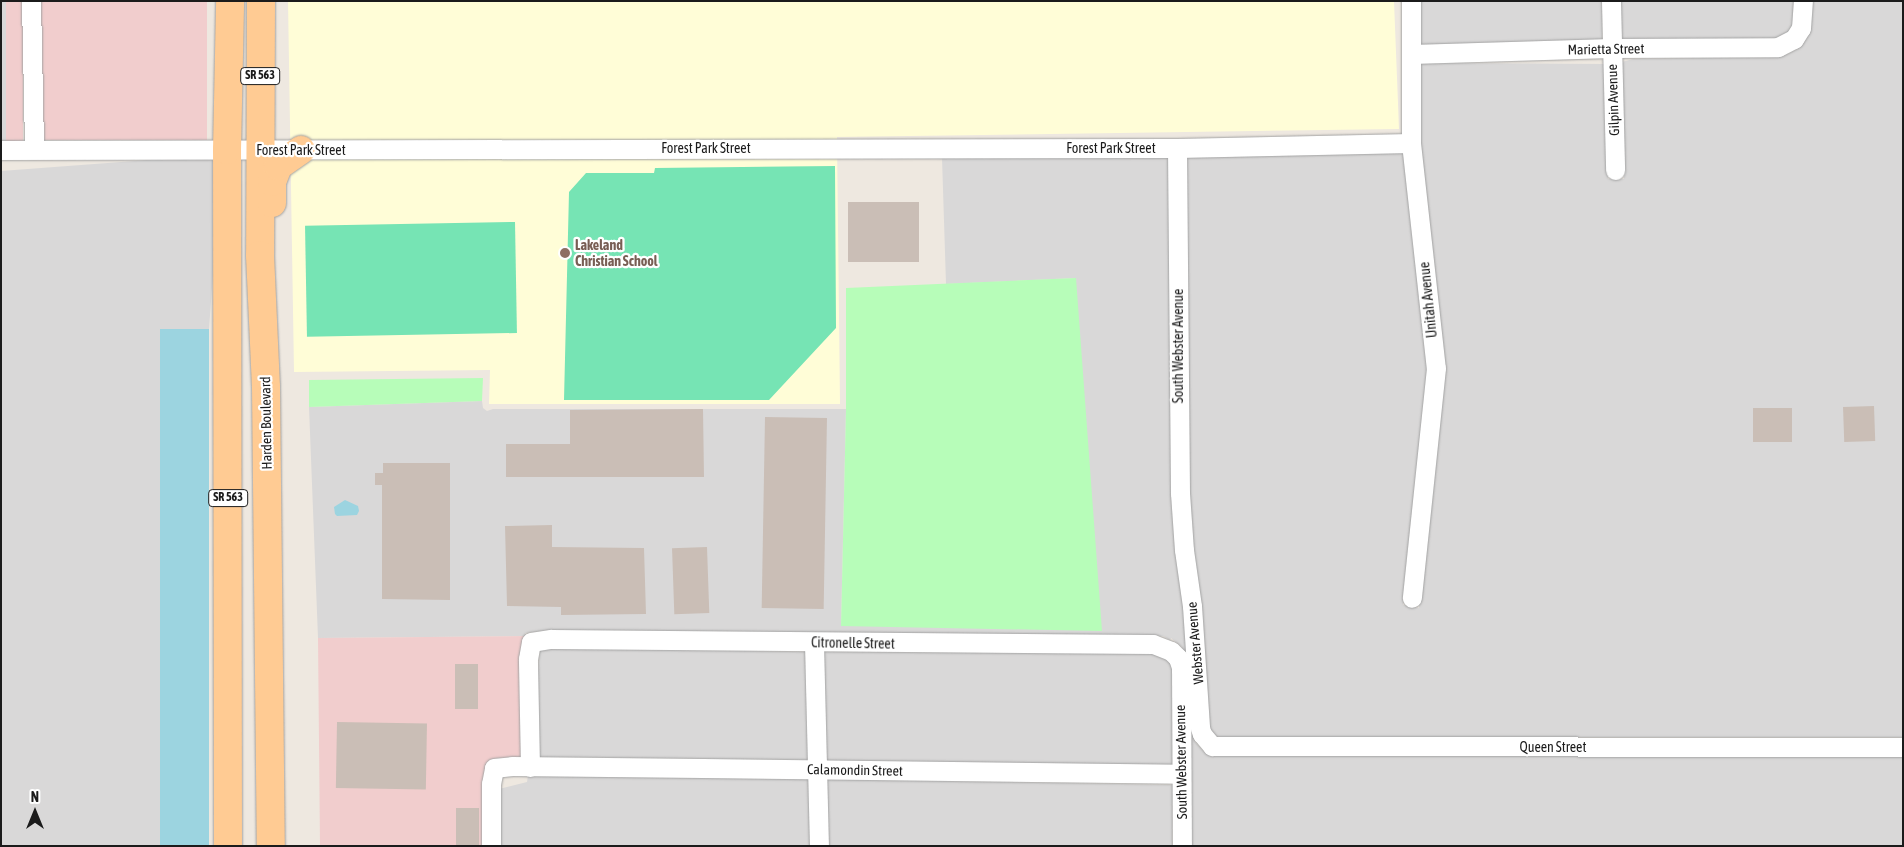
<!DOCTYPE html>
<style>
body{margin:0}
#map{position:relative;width:1904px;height:847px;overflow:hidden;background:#eee8e0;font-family:"Asap Condensed",sans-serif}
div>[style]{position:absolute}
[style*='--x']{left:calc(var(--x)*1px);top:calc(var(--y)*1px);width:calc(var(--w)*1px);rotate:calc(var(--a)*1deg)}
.residential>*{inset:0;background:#d9d8d8;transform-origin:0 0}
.commercial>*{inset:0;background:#f1cdcd;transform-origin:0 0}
.education>*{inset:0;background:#fffdd7}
.park>*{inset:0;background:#b7fdb9}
.pitch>*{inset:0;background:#76e4b4;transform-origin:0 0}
.water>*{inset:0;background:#9cd4e0;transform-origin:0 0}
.building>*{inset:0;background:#cabeb6;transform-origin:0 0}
.roads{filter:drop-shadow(0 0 1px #a2a2a2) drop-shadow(0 0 1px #a2a2a2)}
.minor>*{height:19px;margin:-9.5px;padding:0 9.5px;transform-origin:9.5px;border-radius:9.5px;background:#fff}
.primary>*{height:28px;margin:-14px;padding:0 14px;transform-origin:14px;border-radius:14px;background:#ffcb93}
.dots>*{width:14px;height:14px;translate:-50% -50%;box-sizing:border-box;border:2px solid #fff;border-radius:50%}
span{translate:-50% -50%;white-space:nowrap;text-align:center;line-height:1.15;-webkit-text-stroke:4.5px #fff;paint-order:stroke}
.shield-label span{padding:1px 4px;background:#fff;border:1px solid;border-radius:4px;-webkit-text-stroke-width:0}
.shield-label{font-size:12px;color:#1b1b1b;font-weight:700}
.street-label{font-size:14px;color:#1b1b1b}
.education-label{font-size:14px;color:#785e54;font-weight:700}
.left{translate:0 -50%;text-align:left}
.frame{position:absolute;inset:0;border:2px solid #1b1b1b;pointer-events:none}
.north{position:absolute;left:10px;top:787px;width:50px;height:50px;-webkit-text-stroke:4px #fff;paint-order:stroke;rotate:0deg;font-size:14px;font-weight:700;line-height:20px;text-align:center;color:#1b1b1b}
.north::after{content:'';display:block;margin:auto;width:18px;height:22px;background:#1b1b1b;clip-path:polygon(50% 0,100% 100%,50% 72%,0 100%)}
</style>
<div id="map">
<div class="residential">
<i style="clip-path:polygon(1px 1px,6px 1px,7px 141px,1px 141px)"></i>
<i style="left:1420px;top:1px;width:182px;height:44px"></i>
<i style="clip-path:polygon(1618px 1px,1795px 1px,1793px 24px,1788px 32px,1777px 38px,1620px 43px)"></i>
<i style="clip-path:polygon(1811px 1px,1903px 1px,1903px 737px,1216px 737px,1208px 726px,1201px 605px,1192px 548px,1188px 493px,1185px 157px,1404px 152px,1428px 368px,1403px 605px,1419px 608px,1444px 369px,1419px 142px,1420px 63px,1606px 64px,1608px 179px,1624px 179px,1622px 62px,1633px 59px,1778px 57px,1788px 54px,1799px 48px,1808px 35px)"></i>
<i style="clip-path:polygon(1168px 157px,1172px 456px,1195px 742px,1205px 753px,1221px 756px,1903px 756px,1903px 846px,1191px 846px,1182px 647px,1171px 638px,1170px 640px,1163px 636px,551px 630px,525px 633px,526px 636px,318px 638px,309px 407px,482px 401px,483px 408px,487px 411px,493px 409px,846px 409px,841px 626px,1076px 278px,946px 284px,942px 158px)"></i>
<i style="clip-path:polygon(161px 159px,219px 159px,219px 191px,209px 329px,160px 334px,165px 846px,1px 846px,1px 171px)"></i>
<i style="clip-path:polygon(551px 648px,806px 652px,809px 760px,538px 757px,537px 683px,540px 650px)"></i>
<i style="clip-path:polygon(822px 652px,1152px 653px,1167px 658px,1172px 668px,1172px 765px,825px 761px)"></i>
<i style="clip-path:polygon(528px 776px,810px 779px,810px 846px,499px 846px,499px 789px,527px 782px)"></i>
<i style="left:826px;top:779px;width:347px;height:67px;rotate:1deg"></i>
</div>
<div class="commercial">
<i style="left:6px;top:1px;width:17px;height:140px"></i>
<i style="left:39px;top:1px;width:168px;height:139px"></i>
<i style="clip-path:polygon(526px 636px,522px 757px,493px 759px,482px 846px,320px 846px,318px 638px)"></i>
</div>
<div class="education">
<i style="clip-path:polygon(288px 1px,1394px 1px,1399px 129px,837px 137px,840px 404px,489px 404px,490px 370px,294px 372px)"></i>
</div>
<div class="park">
<i style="clip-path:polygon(1076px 278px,1102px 631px,841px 626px,846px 409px,846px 288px)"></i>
<i style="clip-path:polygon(483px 378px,482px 401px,309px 407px,309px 380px)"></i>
</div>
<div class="pitch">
<i style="clip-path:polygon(835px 166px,836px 328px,769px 400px,564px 400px,569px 192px,586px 173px,654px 173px,655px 168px)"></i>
<i style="left:515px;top:222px;width:111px;height:210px;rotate:89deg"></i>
</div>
<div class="water">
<i style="left:209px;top:329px;width:517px;height:49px;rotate:90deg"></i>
<i style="clip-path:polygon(345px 500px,358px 506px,359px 511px,357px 515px,337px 516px,335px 514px,334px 507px)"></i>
</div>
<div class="building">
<i style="left:848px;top:202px;width:71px;height:60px"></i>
<i style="left:1874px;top:406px;width:35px;height:31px;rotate:88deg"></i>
<i style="left:1753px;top:408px;width:39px;height:34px"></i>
<i style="clip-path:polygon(703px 409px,704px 477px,506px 477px,506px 444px,570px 444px,570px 410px)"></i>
<i style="left:765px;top:417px;width:62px;height:191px;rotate:1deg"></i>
<i style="clip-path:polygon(383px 463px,450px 463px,450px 600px,382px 599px,382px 485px,375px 485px,375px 473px,383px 473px)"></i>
<i style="clip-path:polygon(552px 525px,552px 547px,644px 548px,646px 614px,561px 615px,561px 607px,507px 606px,505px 526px)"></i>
<i style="left:707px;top:547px;width:66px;height:35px;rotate:88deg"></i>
<i style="left:455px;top:664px;width:23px;height:45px"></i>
<i style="left:337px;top:722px;width:90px;height:66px;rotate:1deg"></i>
<i style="left:456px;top:808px;width:23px;height:38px"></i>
</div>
<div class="roads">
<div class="minor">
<i style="--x:31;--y:1;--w:148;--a:88.8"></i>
<i style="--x:1411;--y:1;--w:142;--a:90"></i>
<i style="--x:1411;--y:143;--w:226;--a:83.7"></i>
<i style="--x:1436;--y:368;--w:231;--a:96"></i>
<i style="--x:1611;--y:1;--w:169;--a:88.6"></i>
<i style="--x:1411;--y:54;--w:200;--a:-1.7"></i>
<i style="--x:1611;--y:48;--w:167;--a:-0.3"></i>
<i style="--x:1778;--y:47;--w:18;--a:-27"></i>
<i style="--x:1794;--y:39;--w:13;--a:-58"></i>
<i style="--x:1801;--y:28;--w:27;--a:-86"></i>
<i style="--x:1177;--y:148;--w:345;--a:89.5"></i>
<i style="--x:1180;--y:493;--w:57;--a:86"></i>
<i style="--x:1184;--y:550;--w:57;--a:81.9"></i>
<i style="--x:1192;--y:606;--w:122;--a:86.2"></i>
<i style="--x:1200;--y:728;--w:6;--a:72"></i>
<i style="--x:1202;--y:734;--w:16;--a:50"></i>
<i style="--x:1212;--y:746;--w:691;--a:0.08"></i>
<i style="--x:1;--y:150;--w:1176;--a:-0.1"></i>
<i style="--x:1177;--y:148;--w:234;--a:-1.2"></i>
<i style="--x:814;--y:643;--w:203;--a:88.6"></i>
<i style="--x:530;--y:767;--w:108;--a:-91.1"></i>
<i style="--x:528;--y:659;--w:17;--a:-80"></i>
<i style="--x:531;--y:642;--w:20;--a:-9"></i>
<i style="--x:551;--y:639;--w:602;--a:0.48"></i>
<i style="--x:1153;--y:644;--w:19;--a:21"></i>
<i style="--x:1171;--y:651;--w:10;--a:45"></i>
<i style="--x:1178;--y:658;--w:9;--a:72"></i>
<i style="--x:1181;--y:667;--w:179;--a:89.7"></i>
<i style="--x:491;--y:846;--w:62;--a:-90"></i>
<i style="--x:491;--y:784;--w:16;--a:-79"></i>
<i style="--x:494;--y:768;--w:18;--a:-6"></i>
<i style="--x:512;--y:766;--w:190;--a:0.6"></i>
<i style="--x:702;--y:768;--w:479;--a:0.7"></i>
</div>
<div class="primary">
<i style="--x:261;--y:1;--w:254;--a:90.2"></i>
<i style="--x:260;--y:255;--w:132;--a:87.4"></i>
<i style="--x:266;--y:387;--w:459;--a:89.4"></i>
<i style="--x:272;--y:203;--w:21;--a:-90"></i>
<i style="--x:272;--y:182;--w:17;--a:-69"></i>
<i style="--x:278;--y:166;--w:28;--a:-35"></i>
<i style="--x:228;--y:846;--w:696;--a:-90.08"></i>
<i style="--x:227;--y:150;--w:149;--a:-88.8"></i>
</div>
</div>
<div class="dots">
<i style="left:565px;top:253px;background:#8d6e63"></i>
</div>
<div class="shield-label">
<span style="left:260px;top:76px">SR 563</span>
<span style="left:228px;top:498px">SR 563</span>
</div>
<div class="street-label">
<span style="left:1606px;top:49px;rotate:-1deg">Marietta Street</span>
<span style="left:1613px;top:100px;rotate:-92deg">Gilpin Avenue</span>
<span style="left:706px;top:148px">Forest Park Street</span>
<span style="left:1111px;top:148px">Forest Park Street</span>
<span style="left:301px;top:150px">Forest Park Street</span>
<span style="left:1428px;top:300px;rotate:-96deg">Unitah Avenue</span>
<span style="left:1178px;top:346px;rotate:-90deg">South Webster Avenue</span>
<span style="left:266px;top:423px;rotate:-91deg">Harden Boulevard</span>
<span style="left:853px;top:643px;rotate:1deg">Citronelle Street</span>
<span style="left:1195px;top:643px;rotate:-95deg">Webster Avenue</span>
<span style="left:1553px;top:747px">Queen Street</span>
<span style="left:1181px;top:762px;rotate:-91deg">South Webster Avenue</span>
<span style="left:855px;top:770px;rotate:1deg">Calamondin Street</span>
</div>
<div class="education-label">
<span class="left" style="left:575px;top:253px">Lakeland<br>Christian School</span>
</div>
<div class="frame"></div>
<div class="north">N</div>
</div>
